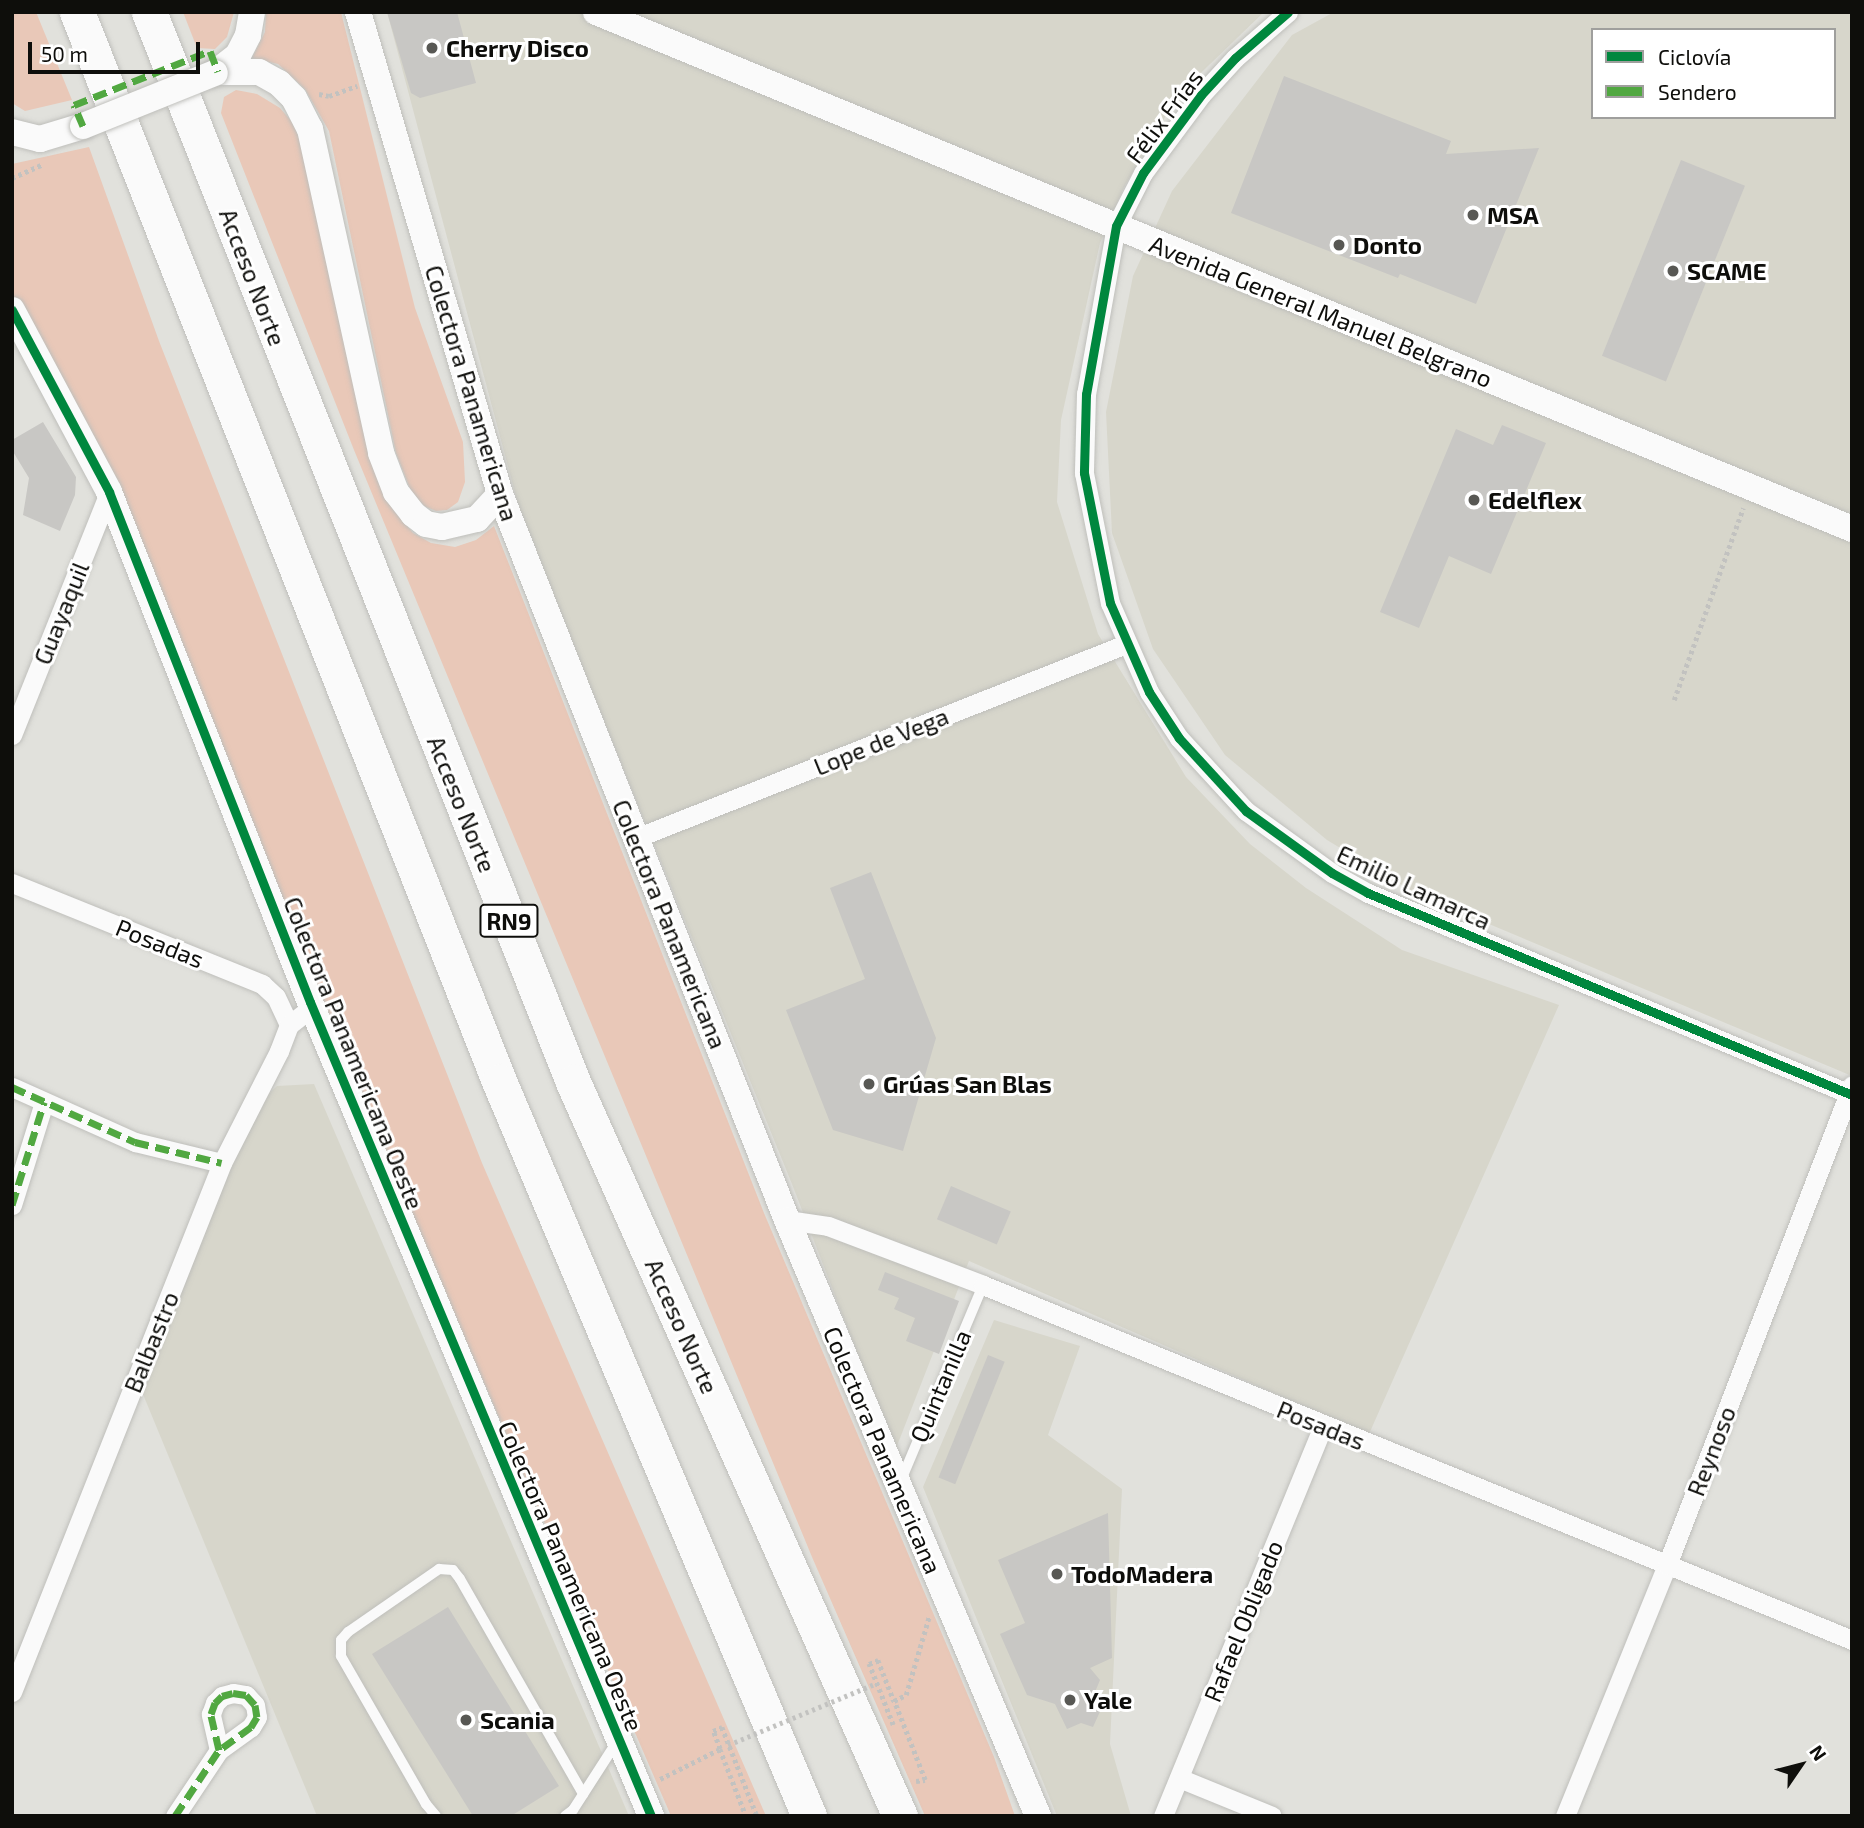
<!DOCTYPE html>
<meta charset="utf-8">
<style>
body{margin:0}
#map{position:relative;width:1864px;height:1828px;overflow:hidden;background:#e1e1dc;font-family:"Exo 2",sans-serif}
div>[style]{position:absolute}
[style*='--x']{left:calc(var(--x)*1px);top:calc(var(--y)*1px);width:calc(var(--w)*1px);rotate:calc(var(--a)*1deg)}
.built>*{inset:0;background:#d7d6cb}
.green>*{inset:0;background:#e9c8b8}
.building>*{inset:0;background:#c8c7c4;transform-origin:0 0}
.path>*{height:4.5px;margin-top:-2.25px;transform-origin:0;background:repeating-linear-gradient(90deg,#c2c2c0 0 3.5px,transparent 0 7px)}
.roads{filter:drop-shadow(0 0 2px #bfbfbb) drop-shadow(0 0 2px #bfbfbb)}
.lane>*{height:10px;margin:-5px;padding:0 5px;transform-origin:5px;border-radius:5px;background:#fafafa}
.street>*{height:19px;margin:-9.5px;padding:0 9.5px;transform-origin:9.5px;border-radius:9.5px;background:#fafafa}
.secondary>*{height:26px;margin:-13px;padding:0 13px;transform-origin:13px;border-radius:13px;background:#fafafa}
.highway>*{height:35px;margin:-17.5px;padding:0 17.5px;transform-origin:17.5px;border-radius:17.5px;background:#fafafa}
.path-bridge>*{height:4.5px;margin-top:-2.25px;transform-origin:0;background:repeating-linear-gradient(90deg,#c2c2c0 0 3.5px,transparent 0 7px)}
.bridges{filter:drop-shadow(0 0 2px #bfbfbb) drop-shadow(0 0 2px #bfbfbb)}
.secondary-bridge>*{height:26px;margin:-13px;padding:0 13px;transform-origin:13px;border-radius:13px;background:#fafafa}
.quiet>*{height:7px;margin-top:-3.5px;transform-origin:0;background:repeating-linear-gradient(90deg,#51a841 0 14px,transparent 0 21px)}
.cycleway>*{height:9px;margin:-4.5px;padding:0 4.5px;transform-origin:4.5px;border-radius:4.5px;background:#00873e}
.dots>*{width:19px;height:19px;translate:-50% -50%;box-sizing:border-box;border:4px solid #fff;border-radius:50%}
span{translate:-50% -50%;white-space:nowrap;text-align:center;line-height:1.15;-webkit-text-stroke:6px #fff;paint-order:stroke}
.shield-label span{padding:2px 5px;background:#fff;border:2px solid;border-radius:5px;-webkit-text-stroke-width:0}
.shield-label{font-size:23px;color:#0e0e0b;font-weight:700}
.poi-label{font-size:24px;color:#0e0e0b;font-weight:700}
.left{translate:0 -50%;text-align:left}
.street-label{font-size:24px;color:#0e0e0b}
.frame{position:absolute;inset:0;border:14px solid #0e0e0b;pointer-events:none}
.legend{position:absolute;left:1591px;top:28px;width:245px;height:91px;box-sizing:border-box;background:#fff;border:2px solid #9f9f9d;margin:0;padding:9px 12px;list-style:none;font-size:21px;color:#0e0e0b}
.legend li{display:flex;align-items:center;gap:14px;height:35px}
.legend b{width:35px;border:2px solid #9f9f9d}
.north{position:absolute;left:1766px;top:1730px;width:70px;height:70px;-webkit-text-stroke:5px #fff;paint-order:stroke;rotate:55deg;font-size:19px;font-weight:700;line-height:28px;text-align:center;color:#0e0e0b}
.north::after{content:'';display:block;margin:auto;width:24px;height:32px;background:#0e0e0b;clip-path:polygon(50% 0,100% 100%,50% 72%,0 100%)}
.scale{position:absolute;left:28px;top:42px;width:172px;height:32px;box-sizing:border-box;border:4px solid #0e0e0b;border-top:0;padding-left:9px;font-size:21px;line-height:24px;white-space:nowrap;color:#0e0e0b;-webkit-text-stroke:5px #fff;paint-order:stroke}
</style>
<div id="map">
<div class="built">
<i style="clip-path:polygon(387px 12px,1264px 12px,1178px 95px,1124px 187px,1100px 243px,1061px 420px,1057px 502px,1098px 634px,1186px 777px,1250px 844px,1306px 888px,1402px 950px,1559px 1005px,1369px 1434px,969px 1261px,895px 1451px,792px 1184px,522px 519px)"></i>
<i style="clip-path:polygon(evenodd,1334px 12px,1852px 12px,1852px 1076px,1415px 893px,1327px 840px,1225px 755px,1153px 649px,1112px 533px,1106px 412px,1133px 276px,1172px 191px,1292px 35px,1334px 12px,1593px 30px,1834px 30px,1834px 117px,1593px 117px,1593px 30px)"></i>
<i style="clip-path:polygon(314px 1084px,629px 1816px,317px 1816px,140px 1387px,226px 1164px,259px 1103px,277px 1086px)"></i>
<i style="clip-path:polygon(994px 1320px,1080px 1346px,1048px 1435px,1122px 1489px,1110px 1744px,1131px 1816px,1057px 1816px,923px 1487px)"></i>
</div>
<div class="green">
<i style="clip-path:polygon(12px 12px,36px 12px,72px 100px,25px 111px,12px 103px)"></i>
<i style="clip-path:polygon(183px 12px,234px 12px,227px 37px,215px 49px,197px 48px)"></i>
<i style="clip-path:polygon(266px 12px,341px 12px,415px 308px,463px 442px,465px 482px,458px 502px,447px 510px,436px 511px,424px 506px,411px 491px,396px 453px,329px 131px,305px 89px,278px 64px,252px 58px,265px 32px)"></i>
<i style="clip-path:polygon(236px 90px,257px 94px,280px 108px,292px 122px,305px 152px,382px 491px,394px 511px,413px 533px,431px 543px,455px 547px,476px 540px,494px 526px,764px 1213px,994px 1757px,1015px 1816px,925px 1816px,812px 1557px,354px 450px,221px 113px,224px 97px)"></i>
<i style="clip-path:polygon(89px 147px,159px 341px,482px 1163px,766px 1816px,671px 1816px,287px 926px,116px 490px,12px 296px,12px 164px)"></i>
</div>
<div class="building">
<i style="clip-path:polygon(387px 12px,457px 12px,476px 83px,420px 98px,411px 93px)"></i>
<i style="clip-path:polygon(1284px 76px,1451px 141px,1446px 154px,1539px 148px,1476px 304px,1400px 274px,1398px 278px,1231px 213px)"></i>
<i style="left:1681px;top:160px;width:69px;height:211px;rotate:22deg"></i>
<i style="clip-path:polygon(43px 422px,76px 477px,75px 495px,60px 531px,23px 515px,29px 478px,12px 450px,12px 440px)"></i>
<i style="clip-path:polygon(1502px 425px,1546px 443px,1491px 574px,1449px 556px,1419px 628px,1380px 612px,1456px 429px,1493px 445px)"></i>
<i style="clip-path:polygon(871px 872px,936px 1038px,903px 1151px,833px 1130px,786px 1010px,865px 979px,830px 888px)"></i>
<i style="left:951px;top:1186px;width:65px;height:36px;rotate:23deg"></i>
<i style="clip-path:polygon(885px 1272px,959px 1301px,939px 1354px,906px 1341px,915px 1318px,894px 1309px,899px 1298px,878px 1290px)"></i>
<i style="left:988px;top:1355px;width:18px;height:132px;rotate:22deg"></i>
<i style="clip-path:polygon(1108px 1513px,1112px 1658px,1090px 1668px,1100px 1680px,1095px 1692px,1103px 1705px,1093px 1727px,1081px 1723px,1067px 1729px,1055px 1704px,1027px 1695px,1000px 1634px,1025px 1623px,998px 1560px)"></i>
<i style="clip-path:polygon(448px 1607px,559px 1786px,511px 1816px,473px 1816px,372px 1654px)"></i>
</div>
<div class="path">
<i style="--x:319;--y:94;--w:10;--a:11"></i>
<i style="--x:329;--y:96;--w:30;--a:-20"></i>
<i style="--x:12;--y:178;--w:34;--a:-24"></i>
<i style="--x:1674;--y:700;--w:204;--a:-70.2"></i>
<i style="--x:893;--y:1725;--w:66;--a:-111.5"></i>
<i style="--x:869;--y:1664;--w:10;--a:-24"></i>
<i style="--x:878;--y:1660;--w:44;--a:68.7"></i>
<i style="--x:720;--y:1749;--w:19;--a:-111"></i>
<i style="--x:713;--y:1731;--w:10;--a:-24"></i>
<i style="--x:722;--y:1727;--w:96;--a:68.5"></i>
<i style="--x:660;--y:1779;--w:67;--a:-26.6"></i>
<i style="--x:720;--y:1749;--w:72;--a:68.8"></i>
<i style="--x:916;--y:1781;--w:9;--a:-6"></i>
<i style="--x:925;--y:1780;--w:85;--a:-111.4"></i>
<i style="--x:894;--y:1701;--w:13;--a:-27"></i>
<i style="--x:906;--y:1695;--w:81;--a:-73.6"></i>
</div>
<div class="roads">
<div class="lane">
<i style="--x:902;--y:1478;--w:209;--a:-67.2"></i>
<i style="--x:436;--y:1816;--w:16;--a:-130"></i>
<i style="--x:426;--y:1804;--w:171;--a:-119.9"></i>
<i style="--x:341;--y:1656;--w:16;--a:-90"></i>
<i style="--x:341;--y:1640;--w:11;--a:-49"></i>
<i style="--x:348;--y:1632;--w:111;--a:-34.7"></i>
<i style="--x:439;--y:1569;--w:14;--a:4"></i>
<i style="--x:453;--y:1570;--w:11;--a:52"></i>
<i style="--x:460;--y:1579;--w:248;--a:60.2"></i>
<i style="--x:565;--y:1816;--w:10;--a:-37"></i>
<i style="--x:573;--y:1810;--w:80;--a:-57.3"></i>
</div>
<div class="street">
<i style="--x:1288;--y:12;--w:70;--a:139"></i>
<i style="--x:1235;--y:58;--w:50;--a:132.6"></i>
<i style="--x:1201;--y:95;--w:97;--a:126.6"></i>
<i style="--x:1143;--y:173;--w:59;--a:117"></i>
<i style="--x:1116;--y:226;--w:171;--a:100.1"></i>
<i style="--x:1086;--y:394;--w:79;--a:91.5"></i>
<i style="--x:1084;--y:473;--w:133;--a:78.7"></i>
<i style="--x:1110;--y:603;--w:97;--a:66.3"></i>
<i style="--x:1149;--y:692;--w:55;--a:56.9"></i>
<i style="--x:1179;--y:738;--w:99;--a:47.5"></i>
<i style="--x:1246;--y:811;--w:106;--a:35.8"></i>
<i style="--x:1332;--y:873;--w:41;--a:29.1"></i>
<i style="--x:1368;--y:893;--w:524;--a:22.65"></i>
<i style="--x:12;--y:735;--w:262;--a:-68.2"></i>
<i style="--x:636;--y:838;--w:527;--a:-21.6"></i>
<i style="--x:12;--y:883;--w:270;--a:22"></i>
<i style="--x:262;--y:984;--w:19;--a:43"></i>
<i style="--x:276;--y:997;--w:31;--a:65"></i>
<i style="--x:12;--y:1087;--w:135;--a:24.1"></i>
<i style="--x:135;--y:1142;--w:89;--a:13.6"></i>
<i style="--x:12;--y:1205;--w:108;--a:-72.7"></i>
<i style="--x:787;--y:1220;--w:41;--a:8.3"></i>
<i style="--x:828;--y:1226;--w:166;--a:20.8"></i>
<i style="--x:983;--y:1285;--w:939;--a:22.22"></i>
<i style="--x:12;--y:1692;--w:569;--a:-68.35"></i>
<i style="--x:222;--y:1163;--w:126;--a:-63"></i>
<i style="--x:279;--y:1051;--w:28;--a:-69"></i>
<i style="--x:289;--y:1025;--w:31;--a:-38"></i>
<i style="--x:233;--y:1693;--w:13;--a:9"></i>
<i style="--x:246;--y:1695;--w:13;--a:48"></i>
<i style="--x:255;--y:1705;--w:12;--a:81"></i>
<i style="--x:257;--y:1717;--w:12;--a:121"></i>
<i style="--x:251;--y:1727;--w:39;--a:144"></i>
<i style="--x:219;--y:1750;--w:37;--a:-103"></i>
<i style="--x:211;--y:1714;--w:12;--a:-70"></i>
<i style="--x:215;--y:1703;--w:10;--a:-45"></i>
<i style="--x:222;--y:1696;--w:11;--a:-15"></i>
<i style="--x:1179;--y:1778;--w:100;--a:22.2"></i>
<i style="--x:175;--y:1816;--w:79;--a:-56.3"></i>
<i style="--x:1163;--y:1816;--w:422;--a:-67.7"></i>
<i style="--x:1565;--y:1816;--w:271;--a:-67.9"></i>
<i style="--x:1667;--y:1565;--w:514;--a:-68.92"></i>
</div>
<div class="secondary">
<i style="--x:358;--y:12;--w:502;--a:73.58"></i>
<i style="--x:500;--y:494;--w:781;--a:68.43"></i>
<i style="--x:787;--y:1220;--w:647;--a:67.16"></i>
<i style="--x:596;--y:12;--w:1358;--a:22.37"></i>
<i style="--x:218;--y:72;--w:41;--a:0"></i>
<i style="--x:259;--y:72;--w:23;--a:29"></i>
<i style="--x:279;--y:83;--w:21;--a:45"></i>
<i style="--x:294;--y:98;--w:35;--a:63"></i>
<i style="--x:310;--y:129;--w:332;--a:77.6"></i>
<i style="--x:381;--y:453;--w:42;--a:69"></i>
<i style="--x:396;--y:492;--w:28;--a:52"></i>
<i style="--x:413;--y:514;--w:16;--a:38"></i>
<i style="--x:426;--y:524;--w:16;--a:11"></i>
<i style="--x:442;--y:527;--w:36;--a:-13"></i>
<i style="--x:477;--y:519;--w:34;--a:-47"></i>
<i style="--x:215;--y:73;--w:29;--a:-38"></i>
<i style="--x:238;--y:55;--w:22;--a:-63"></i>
<i style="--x:248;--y:35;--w:23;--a:-80"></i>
<i style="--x:12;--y:132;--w:29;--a:14"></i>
<i style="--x:40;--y:139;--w:45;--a:-16.8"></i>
<i style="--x:12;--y:310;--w:206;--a:61.9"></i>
<i style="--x:109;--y:492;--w:548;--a:68.49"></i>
<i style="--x:310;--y:1002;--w:883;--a:67.27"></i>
</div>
<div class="highway">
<i style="--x:77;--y:12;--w:1149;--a:68.46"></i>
<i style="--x:499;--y:1081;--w:798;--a:67.13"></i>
<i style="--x:149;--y:12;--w:1151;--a:68.38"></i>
<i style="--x:573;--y:1082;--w:804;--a:65.99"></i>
</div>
</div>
<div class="path-bridge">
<i style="--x:728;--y:1745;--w:161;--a:-22.6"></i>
</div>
<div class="bridges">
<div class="secondary-bridge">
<i style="--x:83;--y:126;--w:142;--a:-21.9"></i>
</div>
</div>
<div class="quiet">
<i style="--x:83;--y:126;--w:23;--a:-113"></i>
<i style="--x:74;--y:105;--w:146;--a:-21.7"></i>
<i style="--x:210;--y:51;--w:22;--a:69"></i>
<i style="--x:12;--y:1087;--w:135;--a:24.1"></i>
<i style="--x:135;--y:1142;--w:89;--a:13.6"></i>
<i style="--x:12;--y:1205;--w:108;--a:-72.7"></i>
<i style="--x:233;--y:1693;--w:13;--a:9"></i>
<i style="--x:246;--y:1695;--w:13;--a:48"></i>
<i style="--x:255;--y:1705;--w:12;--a:81"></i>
<i style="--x:257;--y:1717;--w:12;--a:121"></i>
<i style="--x:251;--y:1727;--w:39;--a:144"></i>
<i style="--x:219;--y:1750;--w:37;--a:-103"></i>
<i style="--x:211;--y:1714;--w:12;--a:-70"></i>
<i style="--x:215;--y:1703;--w:10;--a:-45"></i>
<i style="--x:222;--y:1696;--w:11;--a:-15"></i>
<i style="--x:175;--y:1816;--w:79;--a:-56.3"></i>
</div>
<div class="cycleway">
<i style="--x:1288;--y:12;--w:70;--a:139"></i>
<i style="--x:1235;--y:58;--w:50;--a:132.6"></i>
<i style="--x:1201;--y:95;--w:97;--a:126.6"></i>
<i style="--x:1143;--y:173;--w:59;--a:117"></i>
<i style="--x:1116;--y:226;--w:171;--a:100.1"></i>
<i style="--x:1086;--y:394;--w:79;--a:91.5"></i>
<i style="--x:1084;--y:473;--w:133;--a:78.7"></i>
<i style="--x:1110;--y:603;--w:97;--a:66.3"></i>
<i style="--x:1149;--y:692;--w:55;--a:56.9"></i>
<i style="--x:1179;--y:738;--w:99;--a:47.5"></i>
<i style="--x:1246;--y:811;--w:106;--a:35.8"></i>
<i style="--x:1332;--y:873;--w:41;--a:29.1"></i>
<i style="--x:1368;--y:893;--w:524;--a:22.65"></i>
<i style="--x:12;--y:310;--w:206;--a:61.9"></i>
<i style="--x:109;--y:492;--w:548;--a:68.49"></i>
<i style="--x:310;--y:1002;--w:883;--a:67.27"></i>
</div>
<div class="dots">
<i style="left:432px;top:48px;background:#585854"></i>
<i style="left:1473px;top:215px;background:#585854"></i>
<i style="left:1339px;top:245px;background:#585854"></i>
<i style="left:1673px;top:271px;background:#585854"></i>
<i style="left:1474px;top:500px;background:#585854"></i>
<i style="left:869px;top:1084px;background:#585854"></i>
<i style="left:1057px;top:1574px;background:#585854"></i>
<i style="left:1070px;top:1700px;background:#585854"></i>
<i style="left:466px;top:1720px;background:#585854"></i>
</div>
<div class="shield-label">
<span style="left:509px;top:921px">RN9</span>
</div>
<div class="poi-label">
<span class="left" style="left:446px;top:48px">Cherry Disco</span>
<span class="left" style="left:1487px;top:215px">MSA</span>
<span class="left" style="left:1353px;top:245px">Donto</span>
<span class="left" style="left:1687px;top:271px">SCAME</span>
<span class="left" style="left:1488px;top:500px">Edelflex</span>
<span class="left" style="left:883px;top:1084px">Grúas San Blas</span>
<span class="left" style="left:1071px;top:1574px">TodoMadera</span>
<span class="left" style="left:1084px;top:1700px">Yale</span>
<span class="left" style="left:480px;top:1720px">Scania</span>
</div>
<div class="street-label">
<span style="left:1164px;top:116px;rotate:-53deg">Félix Frías</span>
<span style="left:253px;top:277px;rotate:69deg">Acceso Norte</span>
<span style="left:1321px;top:311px;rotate:22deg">Avenida General Manuel Belgrano</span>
<span style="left:472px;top:393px;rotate:73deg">Colectora Panamericana</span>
<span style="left:61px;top:613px;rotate:-68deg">Guayaquil</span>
<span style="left:881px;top:741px;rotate:-22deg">Lope de Vega</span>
<span style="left:462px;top:804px;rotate:68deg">Acceso Norte</span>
<span style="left:1414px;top:887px;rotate:25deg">Emilio Lamarca</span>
<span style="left:670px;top:924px;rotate:68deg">Colectora Panamericana</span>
<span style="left:160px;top:943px;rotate:22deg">Posadas</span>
<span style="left:354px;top:1053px;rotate:68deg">Colectora Panamericana Oeste</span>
<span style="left:682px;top:1326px;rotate:66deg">Acceso Norte</span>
<span style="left:151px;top:1342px;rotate:-68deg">Balbastro</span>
<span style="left:940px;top:1386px;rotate:-67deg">Quintanilla</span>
<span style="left:1321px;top:1425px;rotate:22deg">Posadas</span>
<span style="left:883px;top:1450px;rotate:67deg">Colectora Panamericana</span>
<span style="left:1711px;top:1451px;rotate:-69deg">Reynoso</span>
<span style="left:571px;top:1576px;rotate:67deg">Colectora Panamericana Oeste</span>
<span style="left:1243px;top:1621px;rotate:-68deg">Rafael Obligado</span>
</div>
<div class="frame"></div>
<ul class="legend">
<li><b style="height:9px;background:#00873e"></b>Ciclovía</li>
<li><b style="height:9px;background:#51a841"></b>Sendero</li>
</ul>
<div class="north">N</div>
<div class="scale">50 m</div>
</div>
